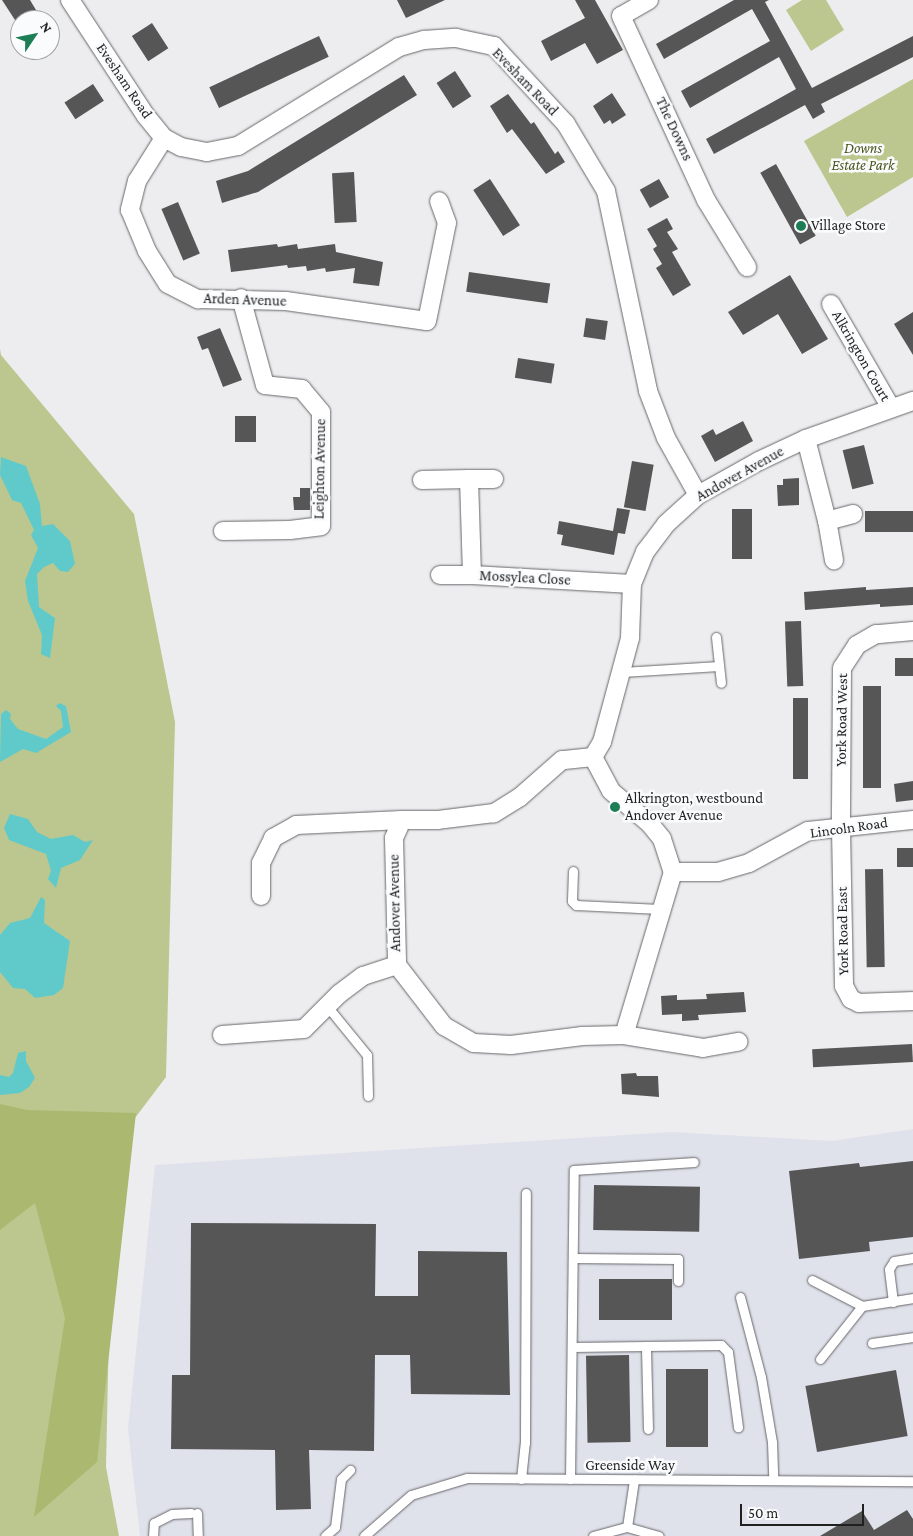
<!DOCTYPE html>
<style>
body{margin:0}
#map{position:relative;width:913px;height:1536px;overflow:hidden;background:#ededf0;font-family:"Crimson Pro",serif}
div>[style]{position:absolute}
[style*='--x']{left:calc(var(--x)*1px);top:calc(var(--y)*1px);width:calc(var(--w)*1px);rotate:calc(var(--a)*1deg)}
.built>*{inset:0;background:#dfe1eb}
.green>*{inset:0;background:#bbc78e}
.forest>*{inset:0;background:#abb970}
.water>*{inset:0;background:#60cacb}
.building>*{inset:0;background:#575657;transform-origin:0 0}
.roads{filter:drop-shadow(0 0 1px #676769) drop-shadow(0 0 1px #676769)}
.service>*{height:9px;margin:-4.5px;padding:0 4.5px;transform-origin:4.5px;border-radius:4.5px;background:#fff}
.minor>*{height:18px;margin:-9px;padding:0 9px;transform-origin:9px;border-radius:9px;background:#fff}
.dots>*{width:14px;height:14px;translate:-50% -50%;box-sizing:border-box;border:2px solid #fafbfd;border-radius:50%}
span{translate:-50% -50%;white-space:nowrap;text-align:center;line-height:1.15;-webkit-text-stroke:5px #fafbfd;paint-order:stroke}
.street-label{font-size:15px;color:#1f2020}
.park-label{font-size:15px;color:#4c551f;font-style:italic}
.poi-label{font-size:15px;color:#1f2020}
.left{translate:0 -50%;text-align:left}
.north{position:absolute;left:10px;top:10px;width:50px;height:50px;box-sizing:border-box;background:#fafbfd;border:1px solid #a2a3a5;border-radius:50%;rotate:56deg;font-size:14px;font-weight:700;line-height:20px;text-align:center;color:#1f2020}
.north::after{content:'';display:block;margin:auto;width:18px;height:22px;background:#1d7d54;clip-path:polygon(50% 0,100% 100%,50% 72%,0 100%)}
.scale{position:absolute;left:740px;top:1504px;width:124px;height:22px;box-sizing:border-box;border:2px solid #1f2020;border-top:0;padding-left:6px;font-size:15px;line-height:18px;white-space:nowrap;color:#1f2020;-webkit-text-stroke:4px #fafbfd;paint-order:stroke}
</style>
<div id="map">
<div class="built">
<i style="clip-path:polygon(913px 1129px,913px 1536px,140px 1536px,128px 1429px,155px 1165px,672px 1132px,832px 1141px)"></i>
</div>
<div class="green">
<i style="clip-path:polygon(802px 0,826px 0,844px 30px,811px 51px,786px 10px)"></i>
<i style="clip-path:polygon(913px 79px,913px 177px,847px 217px,804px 141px)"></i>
<i style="clip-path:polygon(0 349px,1px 355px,134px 514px,175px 722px,166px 1077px,113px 1147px,106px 1467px,119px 1536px,0 1536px)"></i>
</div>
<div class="forest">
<i style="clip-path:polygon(0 1104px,27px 1110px,136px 1113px,97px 1462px,34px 1517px,65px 1318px,35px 1203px,0 1230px)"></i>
</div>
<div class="water">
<i style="clip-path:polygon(1px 457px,26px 466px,40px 504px,42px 526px,53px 524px,70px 541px,75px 564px,68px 572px,60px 571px,53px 563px,44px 567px,37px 574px,39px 607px,55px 618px,50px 658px,41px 654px,42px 635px,28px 601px,25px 581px,38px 548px,31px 535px,34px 530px,21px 503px,12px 500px,0 475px)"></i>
<i style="clip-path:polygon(59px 703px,66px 706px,71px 732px,36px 753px,23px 749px,0 762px,1px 714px,6px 710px,11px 714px,10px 719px,18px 729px,46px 739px,63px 727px,61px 711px,56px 706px)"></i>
<i style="clip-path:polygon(10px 814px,28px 819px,37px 832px,51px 839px,73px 835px,85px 842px,93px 840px,80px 860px,61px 868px,56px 888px,48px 879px,51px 871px,46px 854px,9px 840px,4px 828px)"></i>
<i style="clip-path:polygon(41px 897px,45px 900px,44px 923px,70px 941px,63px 988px,54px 995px,35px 998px,25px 989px,13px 988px,0 972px,0 935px,10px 923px,30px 918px)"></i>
<i style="clip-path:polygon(26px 1051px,26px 1061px,35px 1078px,29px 1087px,20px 1093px,0 1095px,0 1075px,9px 1077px,13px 1073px,18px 1053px)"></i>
</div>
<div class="building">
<i style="clip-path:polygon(2px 0,30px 0,42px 20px,15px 20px)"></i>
<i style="clip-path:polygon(397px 0,445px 0,406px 18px)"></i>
<i style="clip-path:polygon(575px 0,595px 0,623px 50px,597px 64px,585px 43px,551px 61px,541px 41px,585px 18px)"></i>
<i style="clip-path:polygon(734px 0,769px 0,765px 2px,812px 88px,913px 36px,913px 57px,821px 104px,825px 112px,813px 119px,805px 105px,714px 154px,706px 139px,796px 89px,779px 57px,690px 108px,681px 91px,770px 41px,752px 9px,664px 59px,656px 44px)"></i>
<i style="left:152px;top:23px;width:30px;height:24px;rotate:57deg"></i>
<i style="left:319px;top:36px;width:23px;height:121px;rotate:65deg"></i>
<i style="left:455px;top:71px;width:30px;height:22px;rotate:57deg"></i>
<i style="clip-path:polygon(404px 75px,417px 95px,258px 192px,222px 203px,216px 181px,248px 171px)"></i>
<i style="left:93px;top:84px;width:20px;height:34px;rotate:57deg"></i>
<i style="clip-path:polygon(612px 93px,626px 115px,612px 124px,610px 120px,604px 124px,593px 106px)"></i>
<i style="clip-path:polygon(508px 94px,531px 124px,534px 122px,555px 154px,558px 151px,565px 162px,546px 174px,512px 129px,507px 133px,490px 106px)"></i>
<i style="left:776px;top:164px;width:82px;height:18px;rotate:61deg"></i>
<i style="left:354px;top:172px;width:50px;height:22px;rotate:87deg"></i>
<i style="left:490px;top:179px;width:55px;height:20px;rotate:57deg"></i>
<i style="left:659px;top:179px;width:21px;height:22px;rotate:61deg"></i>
<i style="left:178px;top:202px;width:56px;height:18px;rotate:67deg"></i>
<i style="clip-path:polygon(667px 218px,673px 229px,667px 232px,678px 249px,672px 252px,691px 285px,673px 296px,656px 268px,662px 264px,653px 249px,657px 246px,647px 229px)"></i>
<i style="clip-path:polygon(277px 244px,278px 247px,297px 244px,298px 249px,335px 244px,336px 252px,383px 262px,379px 286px,353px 283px,355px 268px,326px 272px,325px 268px,307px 271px,306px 266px,288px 268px,287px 265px,231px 272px,228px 250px)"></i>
<i style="left:469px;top:272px;width:82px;height:20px;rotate:8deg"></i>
<i style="clip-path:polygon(790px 275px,828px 339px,802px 354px,778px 314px,743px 335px,728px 312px)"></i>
<i style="clip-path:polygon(913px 312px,913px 355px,894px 324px)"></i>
<i style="left:586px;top:318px;width:22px;height:19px;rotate:8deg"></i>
<i style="clip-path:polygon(220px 328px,242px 380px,223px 387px,208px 348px,202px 350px,197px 337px)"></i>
<i style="left:518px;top:358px;width:37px;height:20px;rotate:9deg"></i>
<i style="left:235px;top:416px;width:21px;height:26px"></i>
<i style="clip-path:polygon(743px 421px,753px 441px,715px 462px,701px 436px,713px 429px,716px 435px)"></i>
<i style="left:864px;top:445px;width:40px;height:22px;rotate:76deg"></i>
<i style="left:632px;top:461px;width:22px;height:47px;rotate:10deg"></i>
<i style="clip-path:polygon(799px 478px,799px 505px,778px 506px,777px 485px,783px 485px,783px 479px)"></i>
<i style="clip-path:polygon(300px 488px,310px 488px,310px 510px,294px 510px,293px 497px,300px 497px)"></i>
<i style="clip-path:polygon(617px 508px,630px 510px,625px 534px,618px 533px,614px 555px,561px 545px,563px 535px,557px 534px,559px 521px,613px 531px)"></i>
<i style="left:732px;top:509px;width:20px;height:50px"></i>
<i style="left:913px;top:511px;width:21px;height:48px;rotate:90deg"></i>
<i style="clip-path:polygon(866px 587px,866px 590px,913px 587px,913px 605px,880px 607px,880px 604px,805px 610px,804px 592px)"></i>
<i style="left:801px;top:621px;width:65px;height:16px;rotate:88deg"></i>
<i style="left:913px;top:658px;width:18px;height:18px;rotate:90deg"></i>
<i style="left:863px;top:686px;width:18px;height:102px"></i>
<i style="left:793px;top:698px;width:15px;height:81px"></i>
<i style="clip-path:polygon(913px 781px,913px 800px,896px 802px,894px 784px)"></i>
<i style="left:913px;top:848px;width:19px;height:16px;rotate:90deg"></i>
<i style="left:883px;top:869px;width:98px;height:18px;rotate:89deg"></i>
<i style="clip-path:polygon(744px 992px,746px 1012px,698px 1015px,699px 1020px,682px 1021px,682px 1014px,662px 1015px,661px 996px,677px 995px,677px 1000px,707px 999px,706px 994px)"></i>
<i style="left:912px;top:1044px;width:18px;height:100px;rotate:87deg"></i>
<i style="clip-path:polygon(636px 1073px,637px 1076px,658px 1076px,659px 1097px,622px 1094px,621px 1074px)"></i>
<i style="clip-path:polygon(913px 1161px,913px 1237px,869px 1242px,870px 1251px,799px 1259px,789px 1171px,859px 1163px,860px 1167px)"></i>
<i style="left:594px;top:1185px;width:106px;height:45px;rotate:1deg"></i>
<i style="clip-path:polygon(191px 1223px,376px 1224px,375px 1296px,418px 1296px,418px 1251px,507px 1252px,510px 1395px,411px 1394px,410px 1355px,375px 1355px,374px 1451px,309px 1450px,311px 1509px,276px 1510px,275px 1450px,171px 1449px,172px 1375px,190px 1375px)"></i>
<i style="left:599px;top:1279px;width:73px;height:41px"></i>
<i style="left:629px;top:1355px;width:87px;height:43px;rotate:89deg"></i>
<i style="left:666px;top:1369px;width:42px;height:78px"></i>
<i style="left:896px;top:1370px;width:67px;height:92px;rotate:80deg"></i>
<i style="clip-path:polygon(907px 1510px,913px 1519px,913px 1536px,820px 1536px,862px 1511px,874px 1530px)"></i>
</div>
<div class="roads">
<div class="service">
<i style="--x:716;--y:637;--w:46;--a:83.8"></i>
<i style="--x:622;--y:672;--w:97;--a:-3.5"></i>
<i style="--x:573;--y:871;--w:30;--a:92"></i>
<i style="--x:572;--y:901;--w:6;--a:45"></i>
<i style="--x:576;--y:905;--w:84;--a:2.7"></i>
<i style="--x:327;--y:1006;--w:63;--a:50.8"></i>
<i style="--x:367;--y:1055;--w:41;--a:88.6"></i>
<i style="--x:573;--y:1258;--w:105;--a:0.5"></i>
<i style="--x:678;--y:1259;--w:22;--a:90"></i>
<i style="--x:812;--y:1280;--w:56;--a:27.5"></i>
<i style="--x:862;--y:1306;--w:52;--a:-8.9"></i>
<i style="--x:740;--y:1297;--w:83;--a:75.3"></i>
<i style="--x:761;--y:1377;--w:66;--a:80.4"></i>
<i style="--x:772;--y:1442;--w:38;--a:88"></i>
<i style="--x:893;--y:1302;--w:33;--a:-97"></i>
<i style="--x:889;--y:1269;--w:9;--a:-58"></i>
<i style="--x:894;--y:1261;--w:19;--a:-9"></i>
<i style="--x:872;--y:1343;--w:41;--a:-8.3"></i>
<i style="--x:572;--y:1347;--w:149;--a:-0.8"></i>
<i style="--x:721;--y:1345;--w:10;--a:45"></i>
<i style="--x:728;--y:1352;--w:76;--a:82.4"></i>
<i style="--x:646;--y:1348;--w:81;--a:88.6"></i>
<i style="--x:820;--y:1359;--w:68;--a:-51.6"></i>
<i style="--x:521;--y:1479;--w:36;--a:-84"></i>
<i style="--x:525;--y:1443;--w:250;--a:-89.8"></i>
<i style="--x:570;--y:1479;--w:309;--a:-89.3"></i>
<i style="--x:574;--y:1170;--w:120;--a:-3.8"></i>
<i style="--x:197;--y:1513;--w:23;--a:88"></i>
<i style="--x:627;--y:1527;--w:48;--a:-81.5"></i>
<i style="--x:153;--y:1536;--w:13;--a:-86"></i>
<i style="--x:154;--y:1523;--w:20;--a:-27"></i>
<i style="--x:172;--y:1514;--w:19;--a:-3"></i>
<i style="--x:325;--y:1536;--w:13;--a:-42"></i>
<i style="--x:335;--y:1527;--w:48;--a:-82.9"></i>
<i style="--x:341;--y:1479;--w:13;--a:-45"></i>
<i style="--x:364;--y:1536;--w:62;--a:-41.1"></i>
<i style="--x:411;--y:1495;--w:59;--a:-16.9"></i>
<i style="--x:467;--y:1478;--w:446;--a:0.4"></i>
<i style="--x:593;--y:1536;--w:35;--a:-15"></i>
<i style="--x:627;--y:1527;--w:33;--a:16"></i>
</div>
<div class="minor">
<i style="--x:70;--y:0;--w:139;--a:56.8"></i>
<i style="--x:146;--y:116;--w:28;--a:51"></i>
<i style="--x:164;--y:138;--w:19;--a:28"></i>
<i style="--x:181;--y:147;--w:26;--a:11"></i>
<i style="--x:207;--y:152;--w:32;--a:-11"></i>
<i style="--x:238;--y:146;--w:189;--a:-31.6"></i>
<i style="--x:399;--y:47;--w:26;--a:-16"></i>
<i style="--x:424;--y:40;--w:32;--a:-4"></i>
<i style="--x:456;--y:38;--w:39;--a:12"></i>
<i style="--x:494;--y:46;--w:106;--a:47.3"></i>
<i style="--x:566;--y:124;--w:78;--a:59.2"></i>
<i style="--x:606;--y:191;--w:204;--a:78.1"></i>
<i style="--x:648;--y:391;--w:50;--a:69"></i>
<i style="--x:666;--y:438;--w:65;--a:60.7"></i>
<i style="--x:649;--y:0;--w:32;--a:150"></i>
<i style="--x:621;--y:16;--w:203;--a:65.2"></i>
<i style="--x:706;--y:200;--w:79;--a:58.5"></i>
<i style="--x:164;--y:138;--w:51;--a:122.1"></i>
<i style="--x:137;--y:181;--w:30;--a:104"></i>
<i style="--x:130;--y:210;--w:44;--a:67.5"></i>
<i style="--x:147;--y:251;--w:39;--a:58"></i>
<i style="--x:168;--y:284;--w:34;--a:27"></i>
<i style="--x:198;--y:299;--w:88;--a:1.3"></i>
<i style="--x:286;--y:301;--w:142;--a:8.1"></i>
<i style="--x:427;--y:321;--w:100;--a:-78.5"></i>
<i style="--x:447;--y:223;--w:23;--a:-110"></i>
<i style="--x:831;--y:304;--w:120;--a:60"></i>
<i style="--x:806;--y:439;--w:85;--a:75.6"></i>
<i style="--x:827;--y:521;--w:27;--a:-15"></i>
<i style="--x:469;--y:479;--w:25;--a:0"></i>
<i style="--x:422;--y:480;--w:47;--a:-1.2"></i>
<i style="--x:469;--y:479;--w:96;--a:88.2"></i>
<i style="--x:472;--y:575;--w:160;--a:3.2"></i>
<i style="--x:827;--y:520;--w:41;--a:80.1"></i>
<i style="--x:223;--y:531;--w:67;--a:-0.9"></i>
<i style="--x:290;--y:530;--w:31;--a:-7"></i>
<i style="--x:321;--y:526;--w:114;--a:-90"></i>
<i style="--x:321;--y:412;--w:30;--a:-130"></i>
<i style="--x:302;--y:389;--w:37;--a:-174"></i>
<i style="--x:265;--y:385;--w:90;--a:-105.4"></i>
<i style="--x:440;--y:575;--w:32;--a:0"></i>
<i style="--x:913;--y:631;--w:37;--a:175"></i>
<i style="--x:876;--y:634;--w:22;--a:150"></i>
<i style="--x:857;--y:645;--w:27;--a:123"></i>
<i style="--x:842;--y:668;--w:161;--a:90.4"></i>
<i style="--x:841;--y:829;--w:157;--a:88.9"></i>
<i style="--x:844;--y:986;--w:15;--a:62"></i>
<i style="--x:851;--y:999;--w:9;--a:27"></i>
<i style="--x:859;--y:1003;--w:54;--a:-2.1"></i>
<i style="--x:593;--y:757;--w:31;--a:174"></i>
<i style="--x:562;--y:760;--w:56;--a:138.6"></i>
<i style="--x:520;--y:797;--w:31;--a:148"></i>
<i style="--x:494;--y:813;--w:56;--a:172.9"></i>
<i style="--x:438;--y:820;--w:36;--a:180"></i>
<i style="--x:402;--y:820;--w:20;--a:114"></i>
<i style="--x:394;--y:838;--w:127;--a:88.6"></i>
<i style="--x:397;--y:965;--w:77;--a:52.4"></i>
<i style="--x:444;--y:1026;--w:34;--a:30"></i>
<i style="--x:474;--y:1043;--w:37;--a:3"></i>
<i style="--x:511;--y:1045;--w:72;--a:-7.2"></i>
<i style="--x:582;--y:1036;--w:42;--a:-1.4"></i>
<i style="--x:624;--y:1035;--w:80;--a:9.3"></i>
<i style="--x:703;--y:1048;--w:36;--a:-10"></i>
<i style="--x:593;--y:757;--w:17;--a:-59"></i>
<i style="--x:602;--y:742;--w:108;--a:-74.9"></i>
<i style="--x:630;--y:638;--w:54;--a:-87.9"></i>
<i style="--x:632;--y:584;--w:35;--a:-68"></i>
<i style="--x:645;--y:552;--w:35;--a:-53"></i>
<i style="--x:666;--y:524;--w:43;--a:-42.2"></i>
<i style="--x:698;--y:495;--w:70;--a:-29.1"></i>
<i style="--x:759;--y:461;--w:52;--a:-25.1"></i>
<i style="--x:806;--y:439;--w:114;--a:-19.6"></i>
<i style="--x:593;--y:757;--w:38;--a:62"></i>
<i style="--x:611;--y:791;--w:51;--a:40.2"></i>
<i style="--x:650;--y:824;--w:19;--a:51"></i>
<i style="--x:662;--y:839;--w:35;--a:72"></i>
<i style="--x:673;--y:872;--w:170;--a:106.7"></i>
<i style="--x:673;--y:872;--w:45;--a:0"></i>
<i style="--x:718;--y:872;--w:32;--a:-16"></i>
<i style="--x:749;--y:863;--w:67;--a:-28.5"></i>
<i style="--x:808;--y:831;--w:106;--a:-6"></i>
<i style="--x:261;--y:896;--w:33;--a:-90"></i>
<i style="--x:261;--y:863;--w:28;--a:-64"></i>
<i style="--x:273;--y:838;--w:26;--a:-29"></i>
<i style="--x:296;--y:825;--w:106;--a:-2.7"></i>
<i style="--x:222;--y:1035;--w:82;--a:-4.2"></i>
<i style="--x:304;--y:1029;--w:49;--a:-45"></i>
<i style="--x:339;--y:994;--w:30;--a:-37"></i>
<i style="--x:363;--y:976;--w:36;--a:-18"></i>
</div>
</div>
<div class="dots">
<i style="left:801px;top:226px;background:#1d7d54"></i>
<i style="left:615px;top:807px;background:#1d7d54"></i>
</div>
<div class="street-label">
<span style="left:124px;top:81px;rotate:56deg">Evesham Road</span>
<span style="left:525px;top:82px;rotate:46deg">Evesham Road</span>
<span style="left:674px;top:129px;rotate:65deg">The Downs</span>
<span style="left:245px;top:300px;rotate:2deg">Arden Avenue</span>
<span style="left:861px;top:356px;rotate:60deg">Alkrington Court</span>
<span style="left:320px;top:469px;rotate:-89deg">Leighton Avenue</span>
<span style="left:740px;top:474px;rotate:-29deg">Andover Avenue</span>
<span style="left:525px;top:578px;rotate:3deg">Mossylea Close</span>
<span style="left:842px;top:720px;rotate:-89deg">York Road West</span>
<span style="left:849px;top:828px;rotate:-8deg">Lincoln Road</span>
<span style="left:395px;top:903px;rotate:-91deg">Andover Avenue</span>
<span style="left:843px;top:931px;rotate:-91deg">York Road East</span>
<span style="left:630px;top:1466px">Greenside Way</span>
</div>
<div class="park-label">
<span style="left:863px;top:157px">Downs<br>Estate Park</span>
</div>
<div class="poi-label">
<span class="left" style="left:811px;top:226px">Village Store</span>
<span class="left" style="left:625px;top:807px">Alkrington, westbound<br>Andover Avenue</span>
</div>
<div class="north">N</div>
<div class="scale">50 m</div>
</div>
